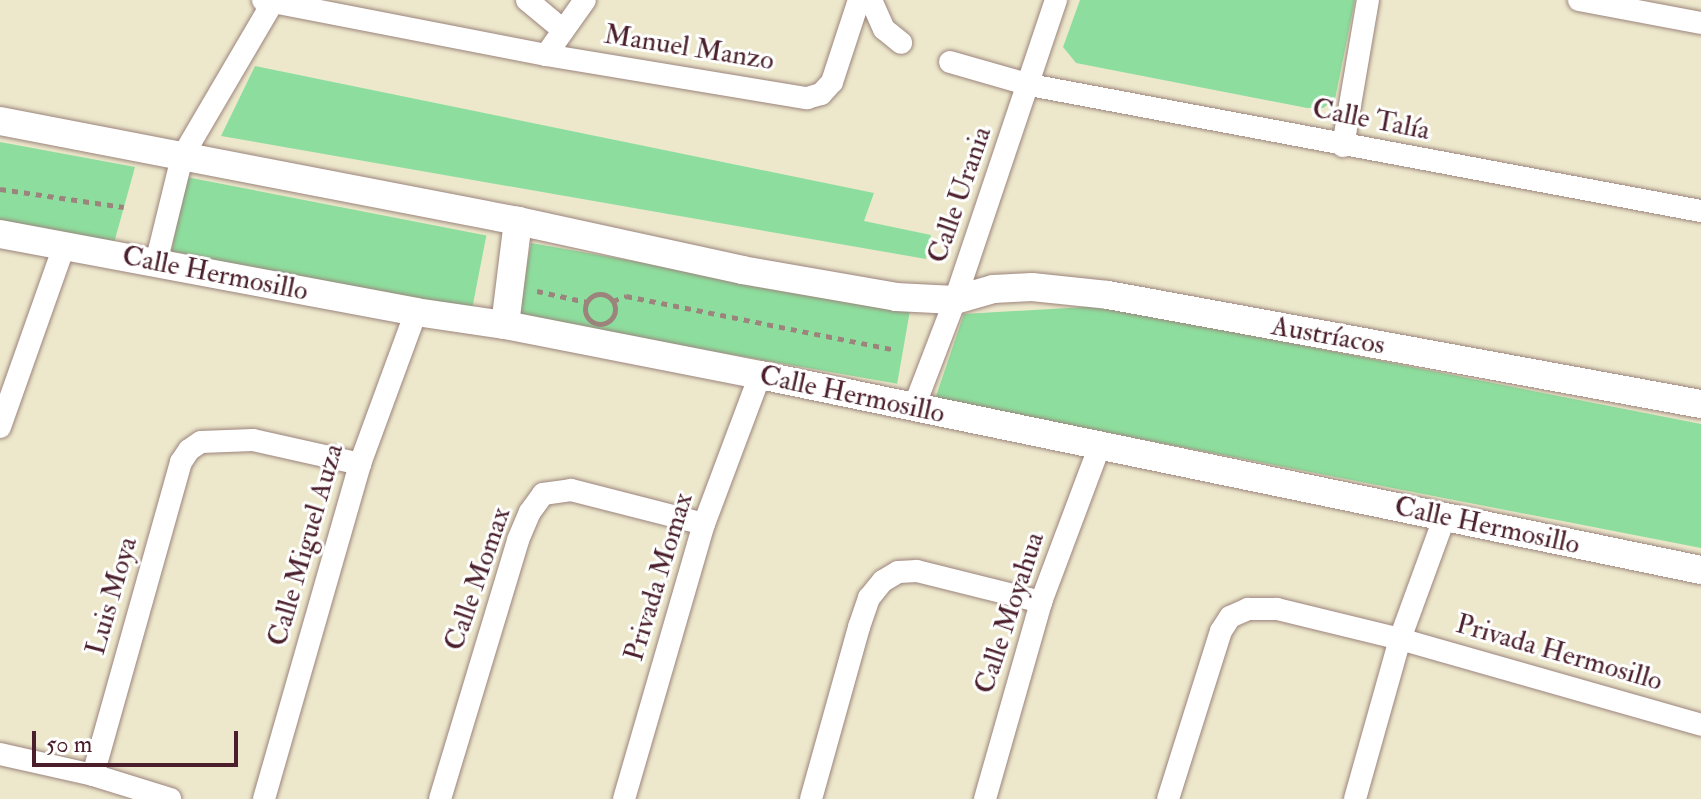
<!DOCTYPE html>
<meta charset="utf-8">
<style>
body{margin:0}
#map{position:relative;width:1701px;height:799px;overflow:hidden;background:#ede8cc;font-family:"IM FELL Double Pica",serif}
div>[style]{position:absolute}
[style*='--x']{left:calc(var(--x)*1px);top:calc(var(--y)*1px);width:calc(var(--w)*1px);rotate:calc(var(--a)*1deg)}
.green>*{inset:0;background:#8dde9e;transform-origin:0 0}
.path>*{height:5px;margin-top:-2.5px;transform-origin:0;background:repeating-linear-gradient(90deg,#9c847c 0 6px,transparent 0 12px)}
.path>.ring{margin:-2.5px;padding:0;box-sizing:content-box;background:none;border:5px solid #9c847c;border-radius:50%}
.roads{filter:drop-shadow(0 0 2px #9c847c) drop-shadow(0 0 2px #9c847c)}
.minor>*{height:22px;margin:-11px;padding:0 11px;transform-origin:11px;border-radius:11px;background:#fff}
.tertiary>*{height:28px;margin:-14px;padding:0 14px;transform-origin:14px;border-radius:14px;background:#fff}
span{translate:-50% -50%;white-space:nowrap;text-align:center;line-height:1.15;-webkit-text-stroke:6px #fff;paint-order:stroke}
.street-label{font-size:28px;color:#4a1f2b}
.scale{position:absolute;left:32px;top:731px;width:206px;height:36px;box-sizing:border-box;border:4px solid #4a1f2b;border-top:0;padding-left:10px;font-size:24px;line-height:28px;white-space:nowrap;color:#4a1f2b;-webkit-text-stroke:6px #fff;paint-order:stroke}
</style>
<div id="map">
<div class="green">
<i style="clip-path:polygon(1080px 0,1355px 0,1335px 99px,1323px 108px,1307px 108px,1076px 63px,1063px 47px)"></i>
<i style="clip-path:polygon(255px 66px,874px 193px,864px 221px,931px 235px,926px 259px,221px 136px)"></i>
<i style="clip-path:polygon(0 142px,135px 167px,114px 243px,0 222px)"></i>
<i style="left:186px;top:177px;width:306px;height:76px;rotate:11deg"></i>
<i style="left:531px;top:243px;width:385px;height:75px;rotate:10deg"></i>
<i style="clip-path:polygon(1102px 306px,1701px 424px,1701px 548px,935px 399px,964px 314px)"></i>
</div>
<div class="path">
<i style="--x:0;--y:189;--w:125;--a:8.3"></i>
<i style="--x:537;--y:291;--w:51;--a:12.4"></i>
<i class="ring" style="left:585px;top:294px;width:25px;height:25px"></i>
<i style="--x:613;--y:301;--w:14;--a:-21"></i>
<i style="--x:626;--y:296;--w:275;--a:11.3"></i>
</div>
<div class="roads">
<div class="minor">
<i style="--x:263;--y:0;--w:288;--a:11"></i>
<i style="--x:546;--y:55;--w:265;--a:9.4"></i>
<i style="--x:807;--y:98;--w:15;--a:-16"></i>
<i style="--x:821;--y:94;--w:16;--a:-47"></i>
<i style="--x:832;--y:82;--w:86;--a:-71.8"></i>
<i style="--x:527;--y:0;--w:47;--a:39.8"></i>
<i style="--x:871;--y:0;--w:32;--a:66"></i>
<i style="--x:884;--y:29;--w:22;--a:39"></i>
<i style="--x:1579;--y:0;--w:124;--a:10.7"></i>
<i style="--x:546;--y:55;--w:67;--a:-54.7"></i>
<i style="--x:950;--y:62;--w:83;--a:16"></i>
<i style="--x:1030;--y:85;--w:683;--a:10.64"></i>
<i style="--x:1343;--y:146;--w:148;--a:-80.3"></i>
<i style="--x:156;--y:263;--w:109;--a:-76.2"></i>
<i style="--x:182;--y:157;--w:180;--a:-59.6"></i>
<i style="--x:914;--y:407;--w:115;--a:-69"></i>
<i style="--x:955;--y:300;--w:317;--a:-71.4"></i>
<i style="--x:0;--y:427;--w:192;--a:-70.5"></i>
<i style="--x:0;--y:754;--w:95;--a:12.7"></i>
<i style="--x:93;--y:775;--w:81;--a:17.3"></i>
<i style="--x:93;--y:775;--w:325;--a:-74.3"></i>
<i style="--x:181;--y:462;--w:14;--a:-56"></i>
<i style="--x:189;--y:450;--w:14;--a:-34"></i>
<i style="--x:201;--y:442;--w:52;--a:-2.2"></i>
<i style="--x:253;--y:440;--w:110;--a:12.6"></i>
<i style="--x:264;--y:799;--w:348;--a:-74"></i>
<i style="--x:360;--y:464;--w:162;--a:-69.8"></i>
<i style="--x:440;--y:799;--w:270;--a:-73.2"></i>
<i style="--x:518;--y:540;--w:30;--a:-67"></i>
<i style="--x:530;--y:512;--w:22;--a:-54"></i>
<i style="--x:543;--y:494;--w:28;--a:-8"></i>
<i style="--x:571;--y:490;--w:137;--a:14.3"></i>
<i style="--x:624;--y:799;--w:286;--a:-73.8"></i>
<i style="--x:704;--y:524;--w:159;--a:-69.4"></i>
<i style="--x:811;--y:799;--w:179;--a:-74.4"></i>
<i style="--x:859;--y:627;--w:31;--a:-71"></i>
<i style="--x:869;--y:598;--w:22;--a:-51"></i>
<i style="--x:883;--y:581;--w:17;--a:-31"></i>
<i style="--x:898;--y:572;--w:19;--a:-3"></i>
<i style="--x:917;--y:571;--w:128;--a:14"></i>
<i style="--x:985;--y:799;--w:205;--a:-74.1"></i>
<i style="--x:1041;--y:602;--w:165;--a:-69.4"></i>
<i style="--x:1168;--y:799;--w:176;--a:-72.5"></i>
<i style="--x:1221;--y:631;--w:17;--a:-57"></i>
<i style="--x:1230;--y:617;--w:20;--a:-24"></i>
<i style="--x:1248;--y:609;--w:29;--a:0"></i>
<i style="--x:1277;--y:609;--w:127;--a:13.7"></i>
<i style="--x:1400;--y:639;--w:313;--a:15.9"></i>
<i style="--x:1355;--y:799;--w:166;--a:-74.3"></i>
<i style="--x:1400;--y:639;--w:131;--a:-69.9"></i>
</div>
<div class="tertiary">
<i style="--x:0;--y:121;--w:528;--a:10.93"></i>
<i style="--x:518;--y:221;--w:229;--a:12.3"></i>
<i style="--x:742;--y:270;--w:156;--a:9.9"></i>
<i style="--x:896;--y:297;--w:59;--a:2.9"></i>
<i style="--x:955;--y:300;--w:40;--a:-16"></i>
<i style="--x:993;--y:289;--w:39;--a:-3"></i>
<i style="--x:1032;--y:287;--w:76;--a:6"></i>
<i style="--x:1108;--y:295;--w:603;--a:10.42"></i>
<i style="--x:0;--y:234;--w:423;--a:10.6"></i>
<i style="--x:416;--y:312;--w:90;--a:8.3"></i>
<i style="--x:505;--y:325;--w:260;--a:11.1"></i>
<i style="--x:760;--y:375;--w:961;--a:11.71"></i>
<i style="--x:505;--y:325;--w:105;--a:-82.9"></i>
</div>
</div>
<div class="street-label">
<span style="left:689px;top:48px;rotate:9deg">Manuel Manzo</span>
<span style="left:1371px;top:120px;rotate:11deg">Calle Talía</span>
<span style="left:960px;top:195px;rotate:-71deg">Calle Urania</span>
<span style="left:215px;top:274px;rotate:11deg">Calle Hermosillo</span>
<span style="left:1328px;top:336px;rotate:10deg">Austríacos</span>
<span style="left:852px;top:395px;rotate:12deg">Calle Hermosillo</span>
<span style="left:1487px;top:526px;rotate:12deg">Calle Hermosillo</span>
<span style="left:306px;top:545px;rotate:-74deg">Calle Miguel Auza</span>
<span style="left:659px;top:577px;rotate:-73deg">Privada Momax</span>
<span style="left:478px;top:579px;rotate:-71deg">Calle Momax</span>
<span style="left:112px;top:596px;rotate:-74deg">Luis Moya</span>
<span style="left:1010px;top:613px;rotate:-72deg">Calle Moyahua</span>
<span style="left:1559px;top:653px;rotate:16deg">Privada Hermosillo</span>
</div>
<div class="scale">50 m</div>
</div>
